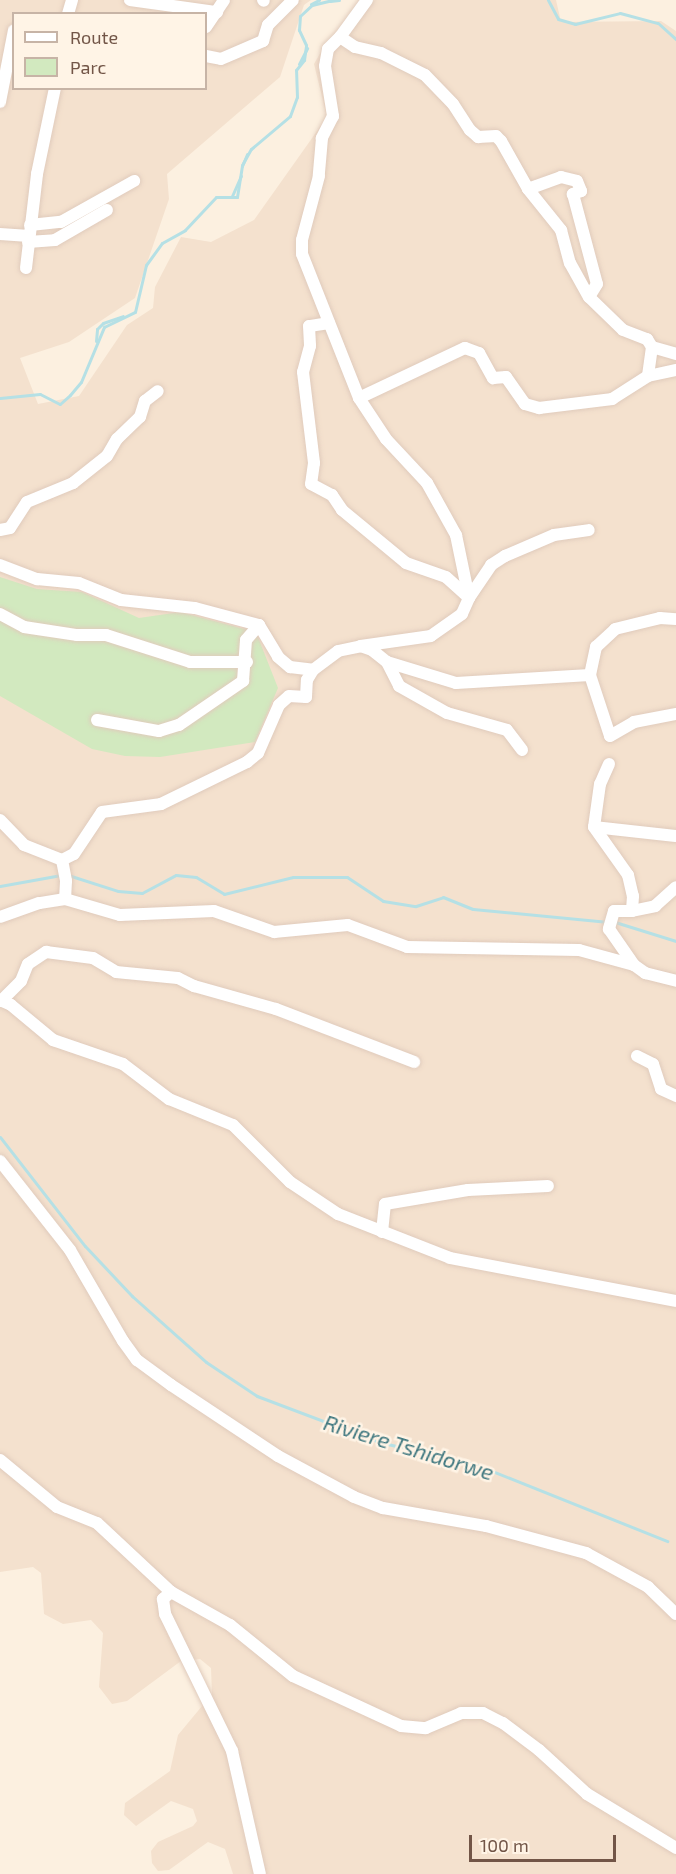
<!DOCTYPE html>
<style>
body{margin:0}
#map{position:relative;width:676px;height:1874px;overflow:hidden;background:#fcf0e0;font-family:"Exo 2",sans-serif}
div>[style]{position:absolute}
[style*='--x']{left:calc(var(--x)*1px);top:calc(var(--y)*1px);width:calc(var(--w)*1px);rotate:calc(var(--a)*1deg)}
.residential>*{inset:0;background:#f4e1ce}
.green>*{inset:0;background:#d2e9bf}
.stream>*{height:3px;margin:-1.5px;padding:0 1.5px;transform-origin:1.5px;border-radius:1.5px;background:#b5e0e5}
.roads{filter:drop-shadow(0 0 2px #e0cbbc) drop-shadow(0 0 2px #e0cbbc)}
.minor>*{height:12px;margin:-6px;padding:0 6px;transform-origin:6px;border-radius:6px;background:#fff}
span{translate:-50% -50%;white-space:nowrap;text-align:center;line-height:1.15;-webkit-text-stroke:5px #fff4e6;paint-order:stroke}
.water-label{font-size:22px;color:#3f777f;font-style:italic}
.legend{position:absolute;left:12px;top:12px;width:195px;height:78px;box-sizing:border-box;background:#fff4e6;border:2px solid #c7b4a6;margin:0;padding:8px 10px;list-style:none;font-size:18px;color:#725547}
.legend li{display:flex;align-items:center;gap:12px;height:30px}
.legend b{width:30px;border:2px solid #c7b4a6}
.scale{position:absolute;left:469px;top:1835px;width:147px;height:27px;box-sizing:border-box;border:3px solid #725547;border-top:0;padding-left:8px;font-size:18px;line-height:21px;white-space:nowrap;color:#725547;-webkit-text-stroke:4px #fff4e6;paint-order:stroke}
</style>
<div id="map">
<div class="residential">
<i style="clip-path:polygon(evenodd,0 0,311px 0,304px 5px,280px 77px,167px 174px,169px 199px,135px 298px,69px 342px,20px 358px,38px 404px,79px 396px,127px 325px,153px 308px,155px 287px,181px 237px,211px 242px,254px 220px,327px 117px,314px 64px,325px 45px,375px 0,556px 0,561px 22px,661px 21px,676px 31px,676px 1874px,233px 1874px,225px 1849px,208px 1842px,169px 1870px,158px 1871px,152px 1863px,151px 1851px,158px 1842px,193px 1826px,197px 1821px,193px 1809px,171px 1801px,136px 1826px,124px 1815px,125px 1803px,170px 1771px,178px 1735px,212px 1694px,211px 1668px,200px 1659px,181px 1661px,127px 1701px,112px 1704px,99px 1687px,103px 1633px,91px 1620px,63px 1624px,44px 1614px,41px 1573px,33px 1567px,0 1572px,0 0,14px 14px,206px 14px,206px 88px,14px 88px,14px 14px)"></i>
</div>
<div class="green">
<i style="clip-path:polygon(0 577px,37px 589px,82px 592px,139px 618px,180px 612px,256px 632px,278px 688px,255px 742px,160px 757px,125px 756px,92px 749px,0 696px)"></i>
</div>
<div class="stream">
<i style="--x:548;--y:0;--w:21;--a:62"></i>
<i style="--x:558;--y:19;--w:18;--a:16"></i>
<i style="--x:575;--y:24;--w:46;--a:-13.7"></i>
<i style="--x:620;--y:13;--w:39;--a:15"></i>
<i style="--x:658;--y:23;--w:24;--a:42"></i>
<i style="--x:330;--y:1;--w:9;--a:-6"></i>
<i style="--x:311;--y:4;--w:9;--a:-27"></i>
<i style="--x:299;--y:64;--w:18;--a:-63"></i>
<i style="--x:242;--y:166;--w:13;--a:-67"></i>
<i style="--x:232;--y:196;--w:22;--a:-66"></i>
<i style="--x:96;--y:341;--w:12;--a:-85"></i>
<i style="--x:97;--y:329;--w:8;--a:-45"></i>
<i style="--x:103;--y:323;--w:21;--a:-19"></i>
<i style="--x:0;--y:398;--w:40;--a:-5.7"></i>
<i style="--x:40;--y:394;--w:22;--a:27"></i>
<i style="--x:60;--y:404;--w:13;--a:-42"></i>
<i style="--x:70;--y:395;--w:17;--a:-50"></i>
<i style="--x:81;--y:382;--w:60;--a:-67.3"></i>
<i style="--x:104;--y:327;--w:34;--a:-26"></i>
<i style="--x:135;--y:312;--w:48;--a:-76.8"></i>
<i style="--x:146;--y:265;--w:27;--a:-54"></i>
<i style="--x:162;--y:243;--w:26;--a:-29"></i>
<i style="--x:185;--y:230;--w:45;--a:-46.8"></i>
<i style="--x:216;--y:197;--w:21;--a:0"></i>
<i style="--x:237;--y:197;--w:32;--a:-81"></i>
<i style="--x:242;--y:165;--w:18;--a:-61"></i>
<i style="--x:251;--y:149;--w:51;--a:-40.2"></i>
<i style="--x:290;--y:116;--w:20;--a:-70"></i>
<i style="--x:297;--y:97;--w:27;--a:-92"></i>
<i style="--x:296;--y:70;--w:13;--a:-51"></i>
<i style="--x:304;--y:60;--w:15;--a:-82"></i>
<i style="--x:306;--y:45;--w:17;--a:-115"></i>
<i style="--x:299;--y:30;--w:14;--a:-86"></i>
<i style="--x:300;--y:16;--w:16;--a:-43"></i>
<i style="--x:312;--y:5;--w:21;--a:-14"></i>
<i style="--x:68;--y:875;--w:52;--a:17.7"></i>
<i style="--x:118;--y:891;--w:24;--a:5"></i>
<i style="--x:142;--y:893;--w:38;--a:-28"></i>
<i style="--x:176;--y:875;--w:20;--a:6"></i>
<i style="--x:196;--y:877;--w:33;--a:31"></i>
<i style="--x:224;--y:894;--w:71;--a:-13.8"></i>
<i style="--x:293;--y:877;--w:54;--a:0"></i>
<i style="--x:347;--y:877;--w:43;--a:33.7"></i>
<i style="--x:383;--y:901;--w:33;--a:9"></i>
<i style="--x:416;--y:906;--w:28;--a:-18"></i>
<i style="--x:443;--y:897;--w:32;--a:22"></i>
<i style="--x:473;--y:909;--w:136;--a:5.5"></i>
<i style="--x:0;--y:886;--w:62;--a:-10.2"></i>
<i style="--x:615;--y:922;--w:64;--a:17.3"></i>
<i style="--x:0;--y:1137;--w:138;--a:52.1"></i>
<i style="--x:85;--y:1246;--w:69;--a:46.8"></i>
<i style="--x:132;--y:1296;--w:99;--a:41.7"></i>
<i style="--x:206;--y:1362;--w:61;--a:33.7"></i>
<i style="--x:257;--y:1396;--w:130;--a:20.7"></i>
<i style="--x:379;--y:1442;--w:101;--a:13.2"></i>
<i style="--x:477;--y:1465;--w:205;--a:21.8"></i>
</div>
<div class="roads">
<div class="minor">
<i style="--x:130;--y:0;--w:88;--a:7.9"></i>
<i style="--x:263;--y:0;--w:1;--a:45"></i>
<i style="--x:367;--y:0;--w:46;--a:126.1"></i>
<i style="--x:340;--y:37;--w:18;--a:34"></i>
<i style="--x:355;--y:47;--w:27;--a:13"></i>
<i style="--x:381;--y:53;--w:49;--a:26.6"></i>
<i style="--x:425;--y:75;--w:40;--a:46"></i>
<i style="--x:453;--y:104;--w:31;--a:57"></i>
<i style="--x:470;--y:130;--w:11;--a:41"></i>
<i style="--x:478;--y:137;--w:18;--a:-3"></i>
<i style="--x:496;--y:136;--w:7;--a:45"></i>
<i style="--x:501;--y:141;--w:55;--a:60.6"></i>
<i style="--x:528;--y:189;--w:53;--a:51.2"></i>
<i style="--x:561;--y:230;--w:34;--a:75"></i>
<i style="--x:570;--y:263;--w:39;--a:61"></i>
<i style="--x:589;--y:297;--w:47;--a:44.1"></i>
<i style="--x:623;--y:330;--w:26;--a:21"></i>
<i style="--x:647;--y:339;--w:9;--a:58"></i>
<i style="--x:652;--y:347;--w:29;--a:98"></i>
<i style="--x:68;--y:14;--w:15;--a:-74"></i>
<i style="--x:206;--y:27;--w:32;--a:-56"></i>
<i style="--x:340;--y:37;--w:17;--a:135"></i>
<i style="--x:328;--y:49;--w:17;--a:100"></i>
<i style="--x:325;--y:66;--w:51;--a:80.9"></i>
<i style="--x:333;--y:116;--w:25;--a:117"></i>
<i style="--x:322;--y:138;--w:38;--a:95"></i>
<i style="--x:319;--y:176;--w:66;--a:104.9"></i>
<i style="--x:302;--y:240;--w:14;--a:90"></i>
<i style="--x:302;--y:254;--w:155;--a:68.4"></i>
<i style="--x:359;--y:398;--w:49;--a:56.6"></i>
<i style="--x:386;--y:439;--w:60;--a:47"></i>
<i style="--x:427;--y:483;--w:60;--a:60.9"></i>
<i style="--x:456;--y:535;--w:64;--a:78.3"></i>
<i style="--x:469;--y:598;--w:17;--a:114"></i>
<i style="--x:462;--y:614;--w:38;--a:145"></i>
<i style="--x:431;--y:636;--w:71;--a:171.9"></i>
<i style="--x:206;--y:56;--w:15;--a:11"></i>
<i style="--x:221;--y:59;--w:46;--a:-23.2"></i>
<i style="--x:263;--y:41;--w:17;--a:-73"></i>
<i style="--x:268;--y:25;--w:35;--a:-45"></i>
<i style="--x:0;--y:102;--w:73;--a:-79"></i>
<i style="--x:528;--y:189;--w:35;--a:-20"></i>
<i style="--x:561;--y:177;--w:16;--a:14"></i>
<i style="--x:577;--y:181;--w:11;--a:68"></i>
<i style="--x:581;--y:191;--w:9;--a:159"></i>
<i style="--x:573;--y:194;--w:93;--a:75.1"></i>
<i style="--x:597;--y:284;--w:15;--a:122"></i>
<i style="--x:30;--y:225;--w:31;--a:-6"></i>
<i style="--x:61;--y:222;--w:84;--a:-29.3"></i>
<i style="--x:0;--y:234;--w:29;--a:4"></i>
<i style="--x:28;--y:242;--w:27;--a:-4"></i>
<i style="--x:55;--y:240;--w:60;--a:-30"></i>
<i style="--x:26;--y:268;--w:95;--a:-83.3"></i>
<i style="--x:37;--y:174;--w:88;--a:-78.2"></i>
<i style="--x:329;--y:323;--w:20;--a:171"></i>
<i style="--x:309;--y:326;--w:20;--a:87"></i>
<i style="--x:310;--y:346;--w:27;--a:105"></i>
<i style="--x:303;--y:372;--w:92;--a:83.1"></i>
<i style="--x:314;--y:463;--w:21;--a:98"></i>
<i style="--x:311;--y:484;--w:24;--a:28"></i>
<i style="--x:332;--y:495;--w:18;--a:56"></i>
<i style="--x:342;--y:510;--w:83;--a:39.6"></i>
<i style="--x:406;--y:563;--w:42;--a:19.3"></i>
<i style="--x:446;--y:577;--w:31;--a:42"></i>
<i style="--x:469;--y:598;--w:40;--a:-56"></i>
<i style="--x:491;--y:565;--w:17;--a:-33"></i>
<i style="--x:505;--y:556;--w:53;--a:-23.2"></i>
<i style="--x:554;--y:535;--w:35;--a:-8"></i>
<i style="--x:652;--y:347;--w:25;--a:16"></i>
<i style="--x:359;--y:398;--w:117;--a:-25.3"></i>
<i style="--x:465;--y:348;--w:15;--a:20"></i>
<i style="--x:479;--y:353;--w:29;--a:61"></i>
<i style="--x:493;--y:378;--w:13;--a:-4"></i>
<i style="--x:506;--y:377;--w:33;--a:55"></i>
<i style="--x:525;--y:404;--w:15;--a:16"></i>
<i style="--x:539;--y:408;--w:74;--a:-7"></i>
<i style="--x:612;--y:399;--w:43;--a:-32.6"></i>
<i style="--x:648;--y:376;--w:29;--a:-12"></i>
<i style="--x:0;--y:530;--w:10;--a:-11"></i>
<i style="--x:10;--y:528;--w:31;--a:-57"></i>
<i style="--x:27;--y:502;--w:50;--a:-22.4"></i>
<i style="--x:73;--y:483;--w:43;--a:-38.5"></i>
<i style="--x:107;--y:456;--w:20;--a:-60"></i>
<i style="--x:117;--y:439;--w:32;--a:-44"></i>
<i style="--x:140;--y:417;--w:17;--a:-73"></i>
<i style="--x:145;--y:401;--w:16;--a:-38"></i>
<i style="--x:0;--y:565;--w:40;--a:21"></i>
<i style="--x:37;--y:579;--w:42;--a:5.4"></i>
<i style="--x:79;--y:583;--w:45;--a:22"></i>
<i style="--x:121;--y:600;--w:74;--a:6.2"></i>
<i style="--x:195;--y:608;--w:66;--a:14.9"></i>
<i style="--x:259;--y:625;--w:37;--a:59"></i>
<i style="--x:278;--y:657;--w:16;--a:40"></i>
<i style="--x:290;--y:667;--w:23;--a:7"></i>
<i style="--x:0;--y:614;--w:27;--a:28"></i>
<i style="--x:24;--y:627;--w:54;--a:8.6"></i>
<i style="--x:77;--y:635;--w:29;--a:0"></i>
<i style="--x:106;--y:635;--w:88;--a:17.8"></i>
<i style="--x:190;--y:662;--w:57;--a:0"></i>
<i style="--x:387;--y:662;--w:72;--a:16.9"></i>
<i style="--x:456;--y:683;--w:134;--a:-3.4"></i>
<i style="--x:590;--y:675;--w:64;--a:71.8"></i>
<i style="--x:610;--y:736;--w:28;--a:-30"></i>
<i style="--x:634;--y:722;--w:43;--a:-10.8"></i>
<i style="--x:590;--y:675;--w:29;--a:-78"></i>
<i style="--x:596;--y:647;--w:26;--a:-43"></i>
<i style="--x:615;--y:629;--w:46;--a:-13.7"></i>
<i style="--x:660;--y:618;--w:16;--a:4"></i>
<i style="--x:97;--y:720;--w:63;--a:10.1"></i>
<i style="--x:159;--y:731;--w:21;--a:-17"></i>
<i style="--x:179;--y:725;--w:78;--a:-34.5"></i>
<i style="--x:243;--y:681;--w:41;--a:-85.8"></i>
<i style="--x:246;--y:640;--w:20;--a:-49"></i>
<i style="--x:609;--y:764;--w:22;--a:114"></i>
<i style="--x:600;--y:784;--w:43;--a:97.9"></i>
<i style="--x:594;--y:827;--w:59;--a:54.7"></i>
<i style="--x:628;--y:875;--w:22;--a:77"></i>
<i style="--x:633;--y:896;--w:15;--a:94"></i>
<i style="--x:632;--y:911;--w:18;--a:180"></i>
<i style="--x:614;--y:911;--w:19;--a:106"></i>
<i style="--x:609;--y:929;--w:44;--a:55.2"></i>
<i style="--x:634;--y:965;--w:14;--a:36"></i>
<i style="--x:645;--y:973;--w:32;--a:14"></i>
<i style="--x:0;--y:820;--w:35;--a:46"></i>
<i style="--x:24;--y:845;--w:41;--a:21.5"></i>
<i style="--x:62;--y:860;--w:21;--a:79"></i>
<i style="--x:66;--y:881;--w:18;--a:93"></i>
<i style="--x:65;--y:899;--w:26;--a:171"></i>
<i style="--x:39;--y:903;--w:41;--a:160.3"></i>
<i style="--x:594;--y:827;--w:82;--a:6.3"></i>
<i style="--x:62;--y:860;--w:13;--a:-27"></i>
<i style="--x:74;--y:854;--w:50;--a:-56.3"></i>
<i style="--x:102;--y:812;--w:60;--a:-7.7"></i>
<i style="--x:161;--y:804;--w:96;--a:-26"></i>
<i style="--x:247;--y:762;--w:14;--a:-39"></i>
<i style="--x:258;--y:753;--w:52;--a:-66.4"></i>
<i style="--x:279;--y:705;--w:13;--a:-42"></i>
<i style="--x:289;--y:696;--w:17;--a:3"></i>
<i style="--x:306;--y:697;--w:17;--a:-87"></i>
<i style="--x:307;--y:680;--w:12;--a:-59"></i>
<i style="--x:313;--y:670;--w:31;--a:-37"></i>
<i style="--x:338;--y:651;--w:24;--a:-12"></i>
<i style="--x:361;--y:646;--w:12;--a:20"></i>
<i style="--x:372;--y:650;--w:19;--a:39"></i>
<i style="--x:387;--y:662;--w:27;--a:63"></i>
<i style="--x:399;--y:686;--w:55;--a:29.4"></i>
<i style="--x:447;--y:713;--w:62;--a:15.8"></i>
<i style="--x:507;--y:730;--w:25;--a:53"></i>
<i style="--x:65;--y:899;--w:57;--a:16.2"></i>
<i style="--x:120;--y:915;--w:94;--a:-2.4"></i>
<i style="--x:214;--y:911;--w:64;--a:19.3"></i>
<i style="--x:274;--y:932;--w:74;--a:-5.4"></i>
<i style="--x:348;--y:925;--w:63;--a:20.4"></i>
<i style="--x:407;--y:947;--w:172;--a:1"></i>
<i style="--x:579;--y:950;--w:57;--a:15.3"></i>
<i style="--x:632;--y:911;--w:24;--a:-12"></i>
<i style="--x:655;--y:906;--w:28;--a:-42"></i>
<i style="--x:0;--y:1000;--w:12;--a:24"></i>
<i style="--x:11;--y:1005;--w:55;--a:39.8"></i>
<i style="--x:53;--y:1040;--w:74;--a:18.9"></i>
<i style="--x:123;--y:1064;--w:58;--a:37.3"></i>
<i style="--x:169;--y:1099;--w:69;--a:22.1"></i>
<i style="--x:233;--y:1125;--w:81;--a:45"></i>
<i style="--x:290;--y:1182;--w:58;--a:33.7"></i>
<i style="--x:338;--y:1214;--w:120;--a:21.4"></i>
<i style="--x:450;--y:1258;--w:230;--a:10.8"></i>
<i style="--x:1;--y:1001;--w:28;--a:-45"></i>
<i style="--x:21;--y:981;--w:18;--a:-68"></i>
<i style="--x:28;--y:964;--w:22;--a:-34"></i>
<i style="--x:46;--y:952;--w:47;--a:7.3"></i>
<i style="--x:93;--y:958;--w:27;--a:31"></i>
<i style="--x:116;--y:972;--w:62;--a:5.5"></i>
<i style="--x:178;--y:978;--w:18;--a:27"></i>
<i style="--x:194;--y:986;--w:85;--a:15.7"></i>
<i style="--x:276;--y:1009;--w:148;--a:21"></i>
<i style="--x:637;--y:1056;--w:18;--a:27"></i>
<i style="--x:653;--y:1064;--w:26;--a:72"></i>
<i style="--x:661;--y:1089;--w:17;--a:25"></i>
<i style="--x:0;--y:1161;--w:113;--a:51.8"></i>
<i style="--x:70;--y:1250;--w:105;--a:59.8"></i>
<i style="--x:123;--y:1341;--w:24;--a:54"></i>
<i style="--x:137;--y:1360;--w:42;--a:36.3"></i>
<i style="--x:171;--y:1385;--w:128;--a:33.6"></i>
<i style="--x:278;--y:1456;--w:86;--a:28.3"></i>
<i style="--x:354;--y:1497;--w:31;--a:21"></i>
<i style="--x:383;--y:1508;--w:105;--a:9.9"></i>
<i style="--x:486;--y:1526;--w:104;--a:15.1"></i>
<i style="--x:586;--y:1553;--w:71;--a:28.7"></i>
<i style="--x:648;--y:1587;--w:39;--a:44"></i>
<i style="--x:382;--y:1232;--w:28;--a:-84"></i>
<i style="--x:385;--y:1204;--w:84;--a:-9.6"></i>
<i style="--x:468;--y:1190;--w:80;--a:-2.9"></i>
<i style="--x:0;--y:1460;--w:74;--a:39.5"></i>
<i style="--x:57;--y:1507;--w:43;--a:21.8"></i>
<i style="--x:97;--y:1523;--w:101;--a:43"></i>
<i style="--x:171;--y:1592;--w:68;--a:29.2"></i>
<i style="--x:230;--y:1625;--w:81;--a:39"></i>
<i style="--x:293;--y:1676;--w:119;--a:24.8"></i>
<i style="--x:401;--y:1726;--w:25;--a:5"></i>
<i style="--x:426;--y:1728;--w:38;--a:-23"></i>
<i style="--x:461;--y:1713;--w:22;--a:0"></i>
<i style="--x:483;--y:1713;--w:22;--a:27"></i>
<i style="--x:503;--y:1723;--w:45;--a:36.9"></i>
<i style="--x:539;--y:1750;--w:65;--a:42.5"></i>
<i style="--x:587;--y:1794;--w:104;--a:31.2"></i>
<i style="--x:171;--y:1592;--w:11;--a:139"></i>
<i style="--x:163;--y:1599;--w:15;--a:82"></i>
<i style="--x:165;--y:1614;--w:153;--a:63.9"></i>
<i style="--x:232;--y:1751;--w:126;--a:77.2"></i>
</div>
</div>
<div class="water-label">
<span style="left:409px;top:1447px;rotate:17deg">Riviere Tshidorwe</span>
</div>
<ul class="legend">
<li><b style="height:8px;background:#fff"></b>Route</li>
<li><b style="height:16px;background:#d2e9bf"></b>Parc</li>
</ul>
<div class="scale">100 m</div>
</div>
